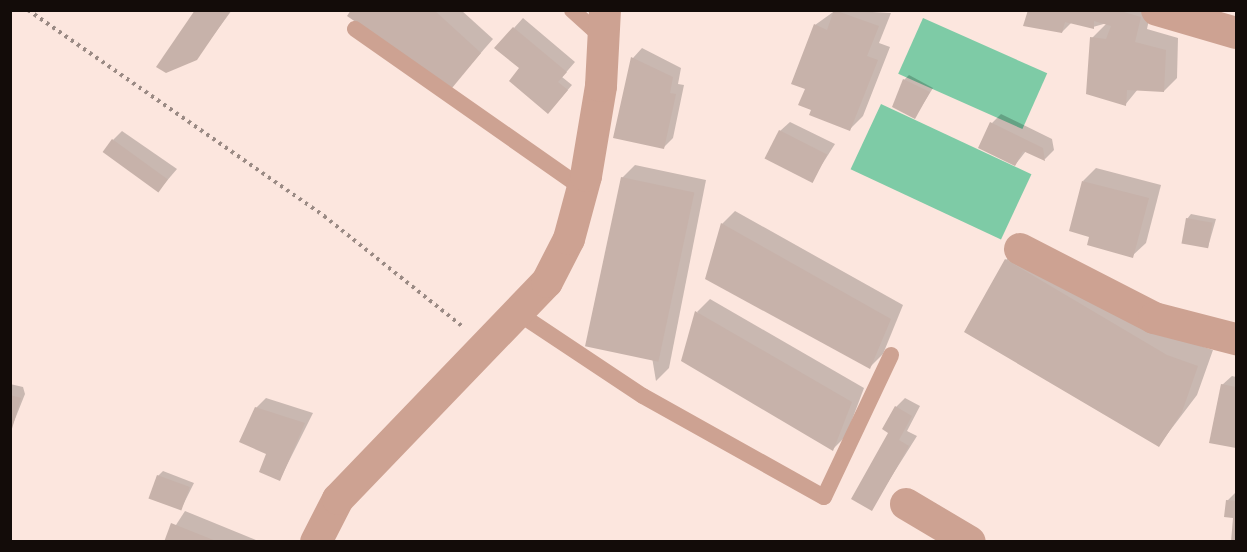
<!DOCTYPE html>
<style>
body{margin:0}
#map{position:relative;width:1247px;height:552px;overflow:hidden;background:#fce6de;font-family:Arial,sans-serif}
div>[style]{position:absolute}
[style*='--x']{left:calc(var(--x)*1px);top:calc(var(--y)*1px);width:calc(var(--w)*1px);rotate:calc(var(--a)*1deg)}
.green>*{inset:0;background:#7ecba6;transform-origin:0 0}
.shadow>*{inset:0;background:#0003}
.building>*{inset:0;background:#c7b2aa;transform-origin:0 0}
.path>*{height:4px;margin-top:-2px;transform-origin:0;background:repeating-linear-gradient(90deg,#9a8a84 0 3px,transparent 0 7.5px)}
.lane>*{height:16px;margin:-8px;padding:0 8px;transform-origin:8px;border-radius:8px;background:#cda292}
.street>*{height:32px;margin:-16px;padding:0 16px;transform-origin:16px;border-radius:16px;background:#cda292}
span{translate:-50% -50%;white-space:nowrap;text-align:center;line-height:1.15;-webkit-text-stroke:4.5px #fff;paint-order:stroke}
.frame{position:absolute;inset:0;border:12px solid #130c09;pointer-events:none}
</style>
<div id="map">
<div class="green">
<i style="left:923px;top:18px;width:136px;height:61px;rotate:24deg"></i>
<i style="left:881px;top:104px;width:166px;height:72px;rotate:25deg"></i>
</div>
<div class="shadow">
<i style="clip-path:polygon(197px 10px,232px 10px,196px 59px)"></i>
<i style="clip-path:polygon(353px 10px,461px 10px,493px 39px,452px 86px)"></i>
<i style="clip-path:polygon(836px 10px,891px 13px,879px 43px,890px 47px,863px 116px,850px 129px,812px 109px,807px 88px,815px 25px)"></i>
<i style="clip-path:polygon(1029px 10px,1151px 10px,1147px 29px,1178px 38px,1177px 78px,1164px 91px,1138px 89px,1125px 105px,1092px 38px,1107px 23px,1093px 27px,1072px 22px,1062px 32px)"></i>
<i style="clip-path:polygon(523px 18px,575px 62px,562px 77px,572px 85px,553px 107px,514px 28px)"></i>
<i style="clip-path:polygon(642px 48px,681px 68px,678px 84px,684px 85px,673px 138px,663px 148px,615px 137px,633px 58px)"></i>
<i style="clip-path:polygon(909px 75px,933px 88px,915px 117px,904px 80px)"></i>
<i style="clip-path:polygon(1001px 114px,1052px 139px,1054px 150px,1045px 159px,1026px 151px,1015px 165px,992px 123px)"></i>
<i style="clip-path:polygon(790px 122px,835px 144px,812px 180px,780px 131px)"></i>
<i style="clip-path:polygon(122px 131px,177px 169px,159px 190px,113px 140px)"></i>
<i style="clip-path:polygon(635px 165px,706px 180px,669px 368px,656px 381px,622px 178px)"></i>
<i style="clip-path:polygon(1096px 168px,1161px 185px,1146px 243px,1132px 256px,1083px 181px)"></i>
<i style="clip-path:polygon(735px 211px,903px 305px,883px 354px,870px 367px,722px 224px)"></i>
<i style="clip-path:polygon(1191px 214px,1216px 219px,1208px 247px,1187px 219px)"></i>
<i style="clip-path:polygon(1021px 244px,1183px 340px,1213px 350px,1197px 395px,1159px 445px,1006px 260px)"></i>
<i style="clip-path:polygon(710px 299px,864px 388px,846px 436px,833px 449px,697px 312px)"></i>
<i style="clip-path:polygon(1232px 376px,1236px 377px,1236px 447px,1211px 442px,1222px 385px)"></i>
<i style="clip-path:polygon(10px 384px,23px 387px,25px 394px,11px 429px)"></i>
<i style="clip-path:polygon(266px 398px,313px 413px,280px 479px,256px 408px)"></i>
<i style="clip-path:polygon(905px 398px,920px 406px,907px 431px,917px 436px,871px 509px,896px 407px)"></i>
<i style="clip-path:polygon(163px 471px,194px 483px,181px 509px,158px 476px)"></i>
<i style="clip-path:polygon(1236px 492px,1236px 542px,1232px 542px,1235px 517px,1227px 501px)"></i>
<i style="clip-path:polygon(185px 511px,261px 542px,165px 542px)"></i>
</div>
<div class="building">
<i style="clip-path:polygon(195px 10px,231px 10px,197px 60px,166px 73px,156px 67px)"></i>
<i style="clip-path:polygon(351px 10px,434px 10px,481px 53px,452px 88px,347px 16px)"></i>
<i style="clip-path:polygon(834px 10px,879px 26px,867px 56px,878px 60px,850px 131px,809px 115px,811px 110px,798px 105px,805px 89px,791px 84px,814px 24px,827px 30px)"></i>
<i style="clip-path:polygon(1028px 10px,1117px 10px,1141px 17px,1135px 42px,1166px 50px,1164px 92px,1127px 90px,1126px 106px,1086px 94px,1090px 37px,1106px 39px,1111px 26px,1094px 21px,1094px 29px,1065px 22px,1062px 33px,1023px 26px)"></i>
<i style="clip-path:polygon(513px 27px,567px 72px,558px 82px,568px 90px,548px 114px,509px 81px,519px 68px,494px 48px)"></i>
<i style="clip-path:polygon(631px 57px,673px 77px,670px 93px,676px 94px,664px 149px,613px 138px)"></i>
<i style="clip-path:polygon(903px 79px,930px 92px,915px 119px,892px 107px)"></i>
<i style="clip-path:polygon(990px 122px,1043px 148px,1045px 161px,1023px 151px,1015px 166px,978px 148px)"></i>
<i style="left:779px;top:130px;width:54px;height:32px;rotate:27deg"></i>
<i style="left:112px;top:139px;width:69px;height:16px;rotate:36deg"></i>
<i style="left:621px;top:177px;width:75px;height:173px;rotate:12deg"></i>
<i style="clip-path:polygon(1082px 181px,1149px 198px,1133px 258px,1087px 245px,1089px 237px,1069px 231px)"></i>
<i style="left:1186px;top:218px;width:27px;height:26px;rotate:10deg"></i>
<i style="clip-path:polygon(721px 223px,891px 319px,870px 369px,705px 279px)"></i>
<i style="clip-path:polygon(1005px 259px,1167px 355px,1198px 366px,1182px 412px,1159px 447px,964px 332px)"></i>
<i style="clip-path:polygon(695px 311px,852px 402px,833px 451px,681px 361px)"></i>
<i style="clip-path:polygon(1221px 384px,1236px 387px,1236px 448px,1209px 443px)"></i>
<i style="clip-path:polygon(10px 395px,21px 398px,11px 432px,10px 432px)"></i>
<i style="clip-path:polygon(895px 406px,912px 416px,899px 440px,909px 446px,872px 511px,851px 499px,888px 433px,882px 429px)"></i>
<i style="clip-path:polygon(255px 407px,305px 423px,280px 481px,259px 472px,266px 454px,239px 442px)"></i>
<i style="left:157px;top:475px;width:35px;height:25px;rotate:20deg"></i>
<i style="clip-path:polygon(1226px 500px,1236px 501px,1236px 542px,1231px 542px,1233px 518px,1224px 517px)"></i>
<i style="clip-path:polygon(171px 523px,216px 541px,216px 542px,164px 542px)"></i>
</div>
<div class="path">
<i style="--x:28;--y:10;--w:361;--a:34.8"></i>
<i style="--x:324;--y:216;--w:176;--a:38.6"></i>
</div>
<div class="lane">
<i style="--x:572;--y:10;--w:43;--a:42.2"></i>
<i style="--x:355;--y:29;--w:277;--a:35"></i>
<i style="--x:521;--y:315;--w:146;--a:33.6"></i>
<i style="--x:643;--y:396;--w:207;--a:29.2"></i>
<i style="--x:824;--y:497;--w:157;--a:-64.7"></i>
</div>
<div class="street">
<i style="--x:1157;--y:10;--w:82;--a:16.2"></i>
<i style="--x:1020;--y:249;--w:151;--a:27.2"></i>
<i style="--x:1154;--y:318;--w:85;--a:14.4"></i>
<i style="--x:906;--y:504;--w:74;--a:30.7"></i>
<i style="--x:316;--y:542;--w:48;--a:-62.9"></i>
<i style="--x:338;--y:499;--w:301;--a:-46.1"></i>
<i style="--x:547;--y:282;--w:48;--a:-62.9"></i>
<i style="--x:569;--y:239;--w:65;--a:-74.9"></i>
<i style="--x:586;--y:176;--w:91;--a:-80.5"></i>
<i style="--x:601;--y:86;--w:76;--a:-87"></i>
</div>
<div class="frame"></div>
</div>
